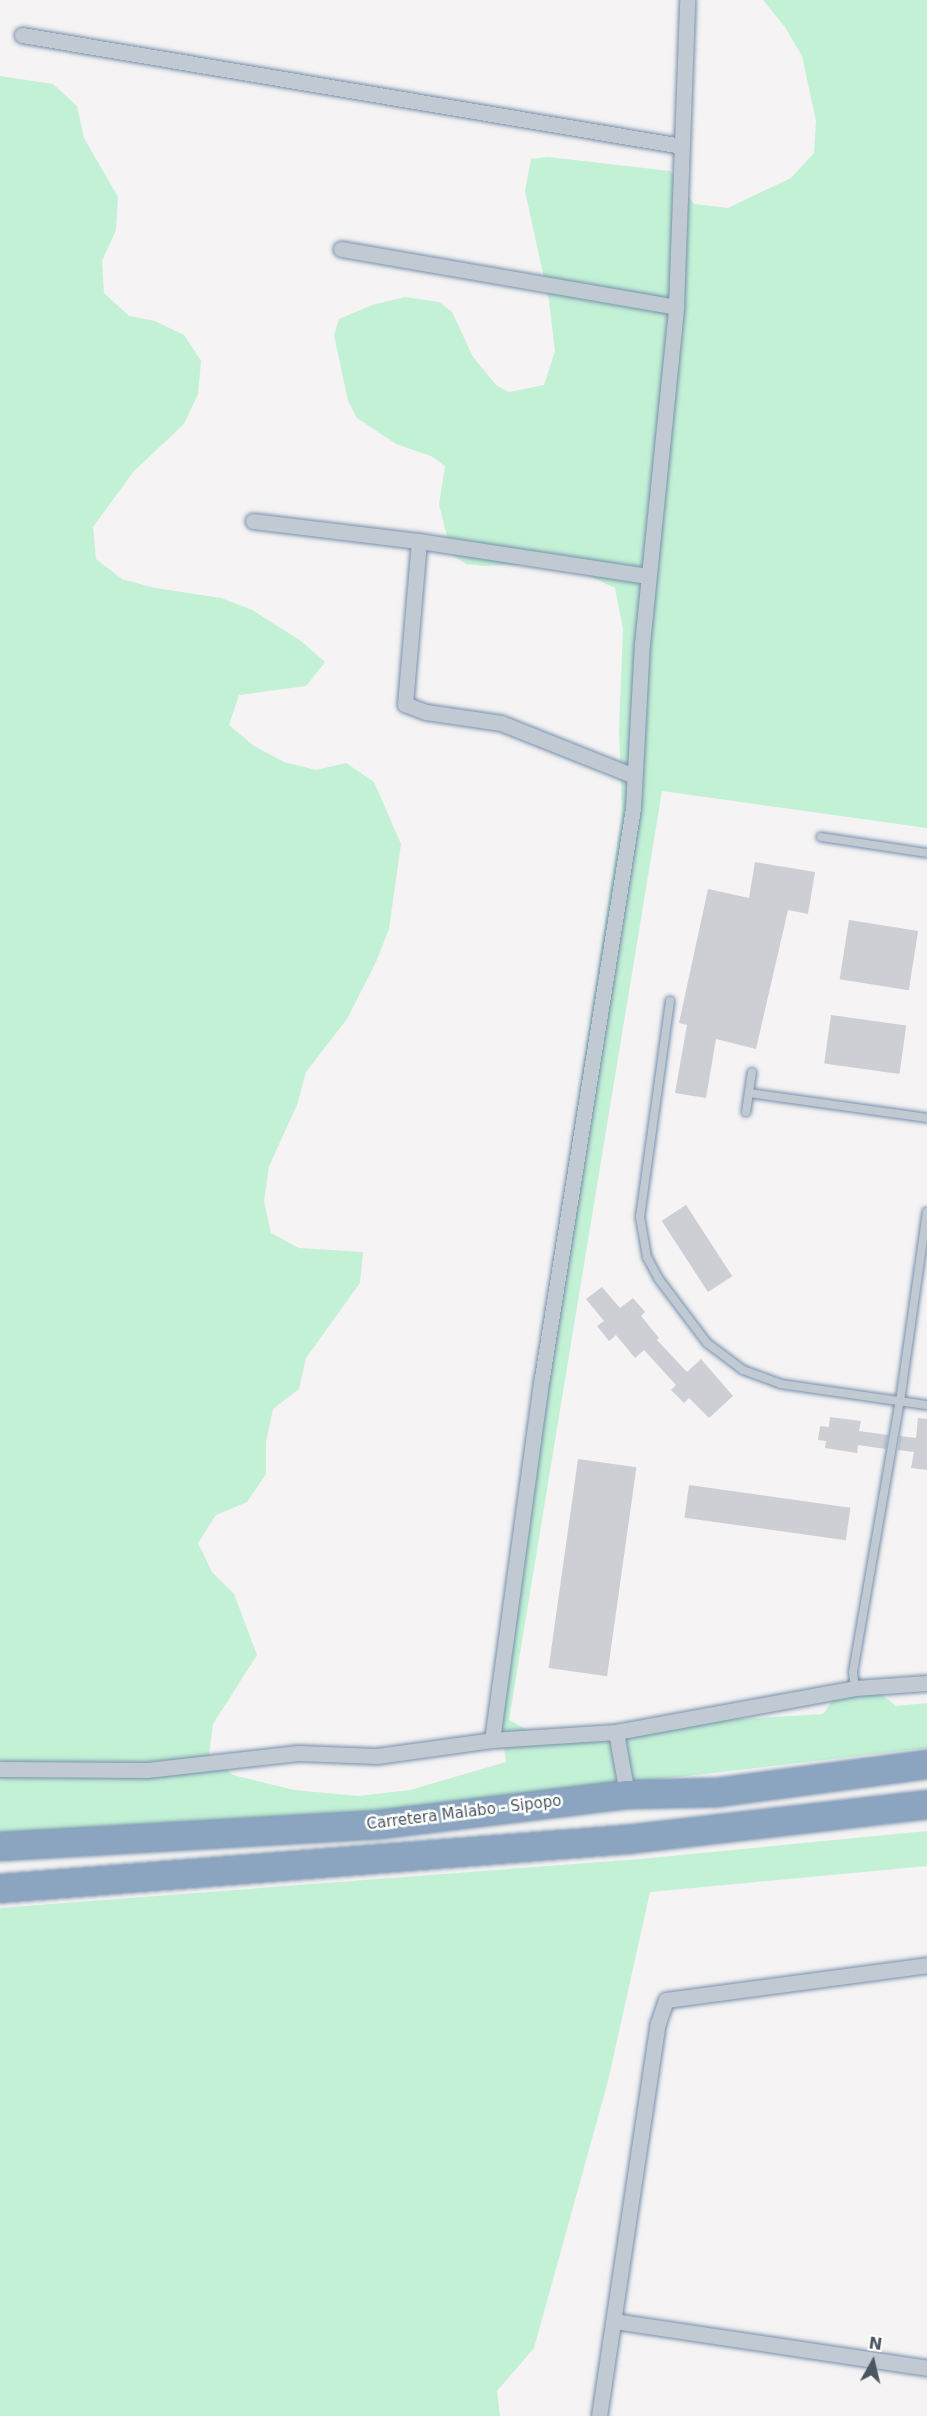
<!DOCTYPE html>
<style>
body{margin:0}
#map{position:relative;width:927px;height:2416px;overflow:hidden;background:#f5f3f3;font-family:"DejaVu Sans",sans-serif}
div>[style]{position:absolute}
[style*='--x']{left:calc(var(--x)*1px);top:calc(var(--y)*1px);width:calc(var(--w)*1px);rotate:calc(var(--a)*1deg)}
.green>*{inset:0;background:#c3f1d5}
.building>*{inset:0;background:#cdcfd5;transform-origin:0 0}
.roads{filter:drop-shadow(0 0 2px #7690ad) drop-shadow(0 0 2px #7690ad)}
.lane>*{height:8px;margin:-4px;padding:0 4px;transform-origin:4px;border-radius:4px;background:#c1cad2}
.street>*{height:15px;margin:-7.5px;padding:0 7.5px;transform-origin:7.5px;border-radius:7.5px;background:#c1cad2}
.highway>*{height:27px;margin:-13.5px;padding:0 13.5px;transform-origin:13.5px;border-radius:13.5px;background:#8ba5c1}
span{translate:-50% -50%;white-space:nowrap;text-align:center;line-height:1.15;-webkit-text-stroke:5px #fff;paint-order:stroke}
.street-label{font-size:15px;color:#4a5661}
.north{position:absolute;left:843px;top:2332px;width:60px;height:60px;-webkit-text-stroke:4px #fff;paint-order:stroke;rotate:8deg;font-size:16px;font-weight:700;line-height:24px;text-align:center;color:#4a5661}
.north::after{content:'';display:block;margin:auto;width:21px;height:27px;background:#4a5661;clip-path:polygon(50% 0,100% 100%,50% 72%,0 100%)}
</style>
<div id="map">
<div class="green">
<i style="clip-path:polygon(763px 0,927px 0,927px 828px,662px 791px,509px 1720px,531px 1732px,823px 1714px,853px 1672px,896px 1706px,927px 1703px,927px 1748px,0 1856px,0 76px,53px 84px,77px 106px,84px 138px,118px 197px,116px 230px,102px 261px,104px 293px,129px 316px,155px 321px,184px 335px,201px 361px,198px 394px,184px 424px,133px 472px,93px 527px,96px 559px,122px 579px,155px 588px,221px 598px,252px 610px,301px 641px,325px 662px,306px 686px,239px 695px,229px 725px,254px 746px,284px 762px,316px 770px,346px 763px,374px 782px,401px 844px,389px 929px,376px 962px,347px 1019px,306px 1072px,297px 1105px,269px 1166px,264px 1201px,271px 1233px,299px 1248px,363px 1252px,360px 1283px,306px 1358px,299px 1389px,273px 1409px,266px 1442px,266px 1474px,247px 1502px,216px 1515px,198px 1543px,212px 1572px,234px 1594px,257px 1655px,213px 1724px,209px 1754px,233px 1775px,294px 1790px,358px 1796px,410px 1790px,506px 1762px,495px 1681px,523px 1460px,622px 813px,619px 731px,623px 629px,615px 588px,562px 563px,483px 566px,466px 564px,452px 555px,439px 505px,445px 466px,431px 456px,396px 444px,357px 418px,348px 401px,334px 335px,339px 319px,372px 305px,405px 297px,439px 302px,452px 312px,473px 357px,496px 385px,509px 392px,544px 385px,555px 351px,549px 301px,525px 191px,531px 159px,548px 157px,670px 171px,694px 204px,728px 208px,791px 178px,814px 153px,816px 121px,802px 56px,785px 27px)"></i>
<i style="clip-path:polygon(927px 1831px,927px 1866px,650px 1892px,608px 2081px,534px 2348px,497px 2391px,500px 2416px,0 2416px,0 1908px,640px 1859px)"></i>
</div>
<div class="building">
<i style="clip-path:polygon(755px 862px,815px 872px,808px 914px,788px 910px,756px 1049px,716px 1039px,706px 1098px,675px 1093px,687px 1025px,679px 1023px,708px 889px,749px 898px)"></i>
<i style="left:849px;top:920px;width:70px;height:60px;rotate:9deg"></i>
<i style="left:831px;top:1015px;width:76px;height:49px;rotate:8deg"></i>
<i style="left:686px;top:1205px;width:85px;height:29px;rotate:57deg"></i>
<i style="clip-path:polygon(602px 1287px,620px 1308px,633px 1298px,645px 1312px,641px 1316px,659px 1338px,657px 1340px,687px 1372px,701px 1359px,733px 1396px,709px 1418px,689px 1398px,684px 1403px,671px 1390px,676px 1385px,644px 1350px,635px 1358px,616px 1335px,609px 1341px,597px 1326px,604px 1321px,586px 1299px)"></i>
<i style="clip-path:polygon(830px 1417px,861px 1421px,859px 1431px,888px 1435px,886px 1449px,858px 1445px,857px 1453px,825px 1448px,826px 1441px,818px 1440px,820px 1426px,829px 1427px)"></i>
<i style="clip-path:polygon(918px 1418px,927px 1419px,927px 1470px,911px 1468px,914px 1452px,898px 1450px,900px 1436px,916px 1438px)"></i>
<i style="left:578px;top:1459px;width:59px;height:211px;rotate:8deg"></i>
<i style="left:689px;top:1485px;width:163px;height:33px;rotate:8deg"></i>
</div>
<div class="roads">
<div class="lane">
<i style="--x:821;--y:837;--w:107;--a:8.6"></i>
<i style="--x:670;--y:1001;--w:218;--a:97.9"></i>
<i style="--x:640;--y:1217;--w:41;--a:80.1"></i>
<i style="--x:647;--y:1257;--w:24;--a:62"></i>
<i style="--x:658;--y:1278;--w:81;--a:53"></i>
<i style="--x:707;--y:1343;--w:45;--a:36.9"></i>
<i style="--x:743;--y:1370;--w:40;--a:20.2"></i>
<i style="--x:781;--y:1384;--w:148;--a:8.2"></i>
<i style="--x:749;--y:1093;--w:180;--a:8"></i>
<i style="--x:746;--y:1112;--w:40;--a:-81.5"></i>
<i style="--x:855;--y:1688;--w:16;--a:-97"></i>
<i style="--x:853;--y:1672;--w:275;--a:-80.2"></i>
<i style="--x:900;--y:1401;--w:191;--a:-81.9"></i>
</div>
<div class="street">
<i style="--x:22;--y:35;--w:669;--a:9.55"></i>
<i style="--x:341;--y:249;--w:340;--a:9.8"></i>
<i style="--x:253;--y:521;--w:167;--a:6.9"></i>
<i style="--x:419;--y:541;--w:164;--a:94.9"></i>
<i style="--x:405;--y:704;--w:22;--a:21"></i>
<i style="--x:426;--y:712;--w:76;--a:8.3"></i>
<i style="--x:501;--y:723;--w:143;--a:21.7"></i>
<i style="--x:419;--y:541;--w:232;--a:8.7"></i>
<i style="--x:616;--y:1732;--w:63;--a:79.9"></i>
<i style="--x:492;--y:1740;--w:366;--a:-82.2"></i>
<i style="--x:542;--y:1377;--w:576;--a:-80.91"></i>
<i style="--x:633;--y:808;--w:164;--a:-86.9"></i>
<i style="--x:642;--y:644;--w:339;--a:-84.2"></i>
<i style="--x:676;--y:307;--w:307;--a:-87.9"></i>
<i style="--x:0;--y:1769;--w:147;--a:0.4"></i>
<i style="--x:147;--y:1770;--w:152;--a:-6.4"></i>
<i style="--x:298;--y:1753;--w:79;--a:2.2"></i>
<i style="--x:377;--y:1756;--w:116;--a:-7.9"></i>
<i style="--x:492;--y:1740;--w:124;--a:-3.7"></i>
<i style="--x:616;--y:1732;--w:243;--a:-10.4"></i>
<i style="--x:855;--y:1688;--w:72;--a:-4"></i>
<i style="--x:614;--y:2321;--w:317;--a:8.5"></i>
<i style="--x:599;--y:2416;--w:397;--a:-81.5"></i>
<i style="--x:658;--y:2023;--w:24;--a:-71"></i>
<i style="--x:666;--y:2000;--w:263;--a:-7.6"></i>
</div>
<div class="highway">
<i style="--x:0;--y:1846;--w:380;--a:-3.3"></i>
<i style="--x:379;--y:1824;--w:250;--a:-6.9"></i>
<i style="--x:627;--y:1794;--w:89;--a:-1.3"></i>
<i style="--x:716;--y:1792;--w:213;--a:-7.6"></i>
<i style="--x:0;--y:1888;--w:628;--a:-4.48"></i>
<i style="--x:626;--y:1839;--w:303;--a:-6.6"></i>
</div>
</div>
<div class="street-label">
<span style="left:464px;top:1813px;rotate:-7deg">Carretera Malabo - Sipopo</span>
</div>
<div class="north">N</div>
</div>
